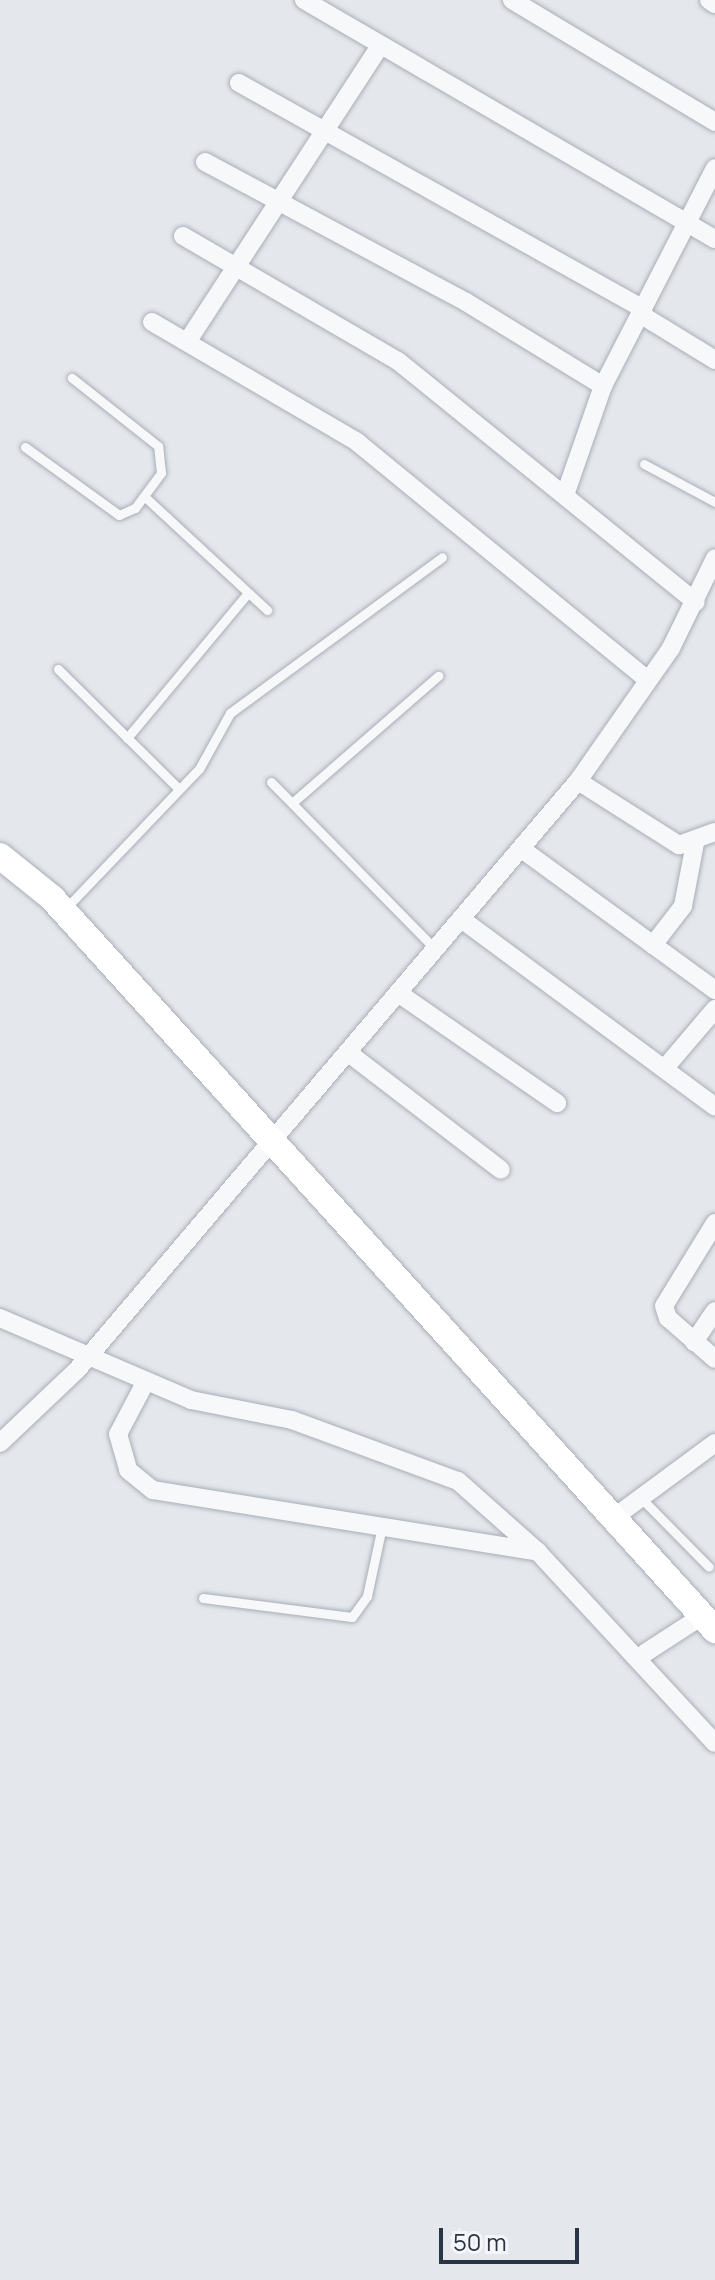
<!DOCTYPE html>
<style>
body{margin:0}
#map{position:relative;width:715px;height:2280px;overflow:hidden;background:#e4e7ec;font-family:Manrope,sans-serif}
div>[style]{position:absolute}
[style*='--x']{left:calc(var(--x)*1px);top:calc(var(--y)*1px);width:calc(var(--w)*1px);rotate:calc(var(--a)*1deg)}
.roads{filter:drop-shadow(0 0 2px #a9aeb7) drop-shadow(0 0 2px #a9aeb7)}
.lane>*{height:9px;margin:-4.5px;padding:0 4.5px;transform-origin:4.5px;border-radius:4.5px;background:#f7f8fa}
.street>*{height:18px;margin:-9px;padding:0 9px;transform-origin:9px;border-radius:9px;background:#f7f8fa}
.secondary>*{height:26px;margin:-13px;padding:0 13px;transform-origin:13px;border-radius:13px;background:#fff}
span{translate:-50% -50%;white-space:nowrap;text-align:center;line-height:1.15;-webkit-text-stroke:8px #f4f6f9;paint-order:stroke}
.scale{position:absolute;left:439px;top:2228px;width:140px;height:36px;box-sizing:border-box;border:4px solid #2b3445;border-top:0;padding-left:10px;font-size:24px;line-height:28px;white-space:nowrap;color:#2b3445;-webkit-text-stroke:6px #f4f6f9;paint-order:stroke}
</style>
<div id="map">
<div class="roads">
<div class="lane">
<i style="--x:25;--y:447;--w:116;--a:35.9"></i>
<i style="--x:119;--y:515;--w:17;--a:-24"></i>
<i style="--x:135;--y:508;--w:44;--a:-53.4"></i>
<i style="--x:161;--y:473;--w:27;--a:-96"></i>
<i style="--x:158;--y:446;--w:110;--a:-141.7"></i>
<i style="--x:644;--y:464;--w:81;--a:28.2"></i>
<i style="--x:144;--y:496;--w:168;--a:42.8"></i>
<i style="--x:58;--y:669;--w:170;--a:44.8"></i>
<i style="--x:127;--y:738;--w:189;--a:-50.2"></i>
<i style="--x:271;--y:782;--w:234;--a:45.5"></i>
<i style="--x:292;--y:803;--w:194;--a:-41"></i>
<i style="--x:66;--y:908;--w:192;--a:-46.3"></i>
<i style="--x:199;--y:769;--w:64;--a:-61"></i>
<i style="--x:230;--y:713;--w:263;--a:-36.3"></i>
<i style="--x:642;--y:1499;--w:95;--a:45.4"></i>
<i style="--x:203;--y:1598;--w:150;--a:7.3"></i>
<i style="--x:352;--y:1617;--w:26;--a:-54"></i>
<i style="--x:367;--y:1596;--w:72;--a:-77.9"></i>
</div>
<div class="street">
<i style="--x:304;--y:0;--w:475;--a:30.2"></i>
<i style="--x:512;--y:0;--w:237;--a:31"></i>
<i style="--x:709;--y:0;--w:7;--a:34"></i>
<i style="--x:239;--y:83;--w:463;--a:29.2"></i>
<i style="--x:205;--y:162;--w:296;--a:28.2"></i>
<i style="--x:466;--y:302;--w:161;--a:31.5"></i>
<i style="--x:183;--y:236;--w:249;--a:30.2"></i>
<i style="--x:398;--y:361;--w:383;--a:39"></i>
<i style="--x:640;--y:314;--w:88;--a:31.5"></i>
<i style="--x:152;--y:322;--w:238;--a:30.3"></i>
<i style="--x:357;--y:442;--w:376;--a:39.3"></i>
<i style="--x:187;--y:342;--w:353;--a:-56.9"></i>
<i style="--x:565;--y:495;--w:115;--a:-70.8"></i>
<i style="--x:603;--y:386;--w:245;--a:-62.8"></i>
<i style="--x:578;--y:781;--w:162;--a:-55"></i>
<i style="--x:671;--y:648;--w:100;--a:-63.9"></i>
<i style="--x:523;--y:850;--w:238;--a:36.1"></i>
<i style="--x:464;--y:921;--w:312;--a:36.5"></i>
<i style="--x:653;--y:945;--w:49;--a:-52.4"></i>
<i style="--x:683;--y:906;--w:64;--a:-79.2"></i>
<i style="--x:401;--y:995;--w:190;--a:34.7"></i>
<i style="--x:350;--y:1054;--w:190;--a:37.5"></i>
<i style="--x:664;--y:1069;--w:79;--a:-49.6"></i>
<i style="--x:715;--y:1223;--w:97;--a:121.6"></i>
<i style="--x:664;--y:1306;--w:13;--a:72"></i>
<i style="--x:668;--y:1318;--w:62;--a:41.1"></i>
<i style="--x:0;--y:1318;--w:208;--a:23.2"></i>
<i style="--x:191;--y:1400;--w:103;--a:11.2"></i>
<i style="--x:292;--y:1420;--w:177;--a:20.2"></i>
<i style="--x:458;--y:1481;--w:107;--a:41.6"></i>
<i style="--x:538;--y:1552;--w:260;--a:47.2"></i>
<i style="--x:694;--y:1342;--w:37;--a:-56"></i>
<i style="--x:146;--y:1381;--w:60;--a:117.8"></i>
<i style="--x:118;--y:1434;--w:37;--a:74"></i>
<i style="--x:128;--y:1470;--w:32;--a:39"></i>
<i style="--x:153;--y:1490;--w:390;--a:9.1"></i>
<i style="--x:0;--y:1443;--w:106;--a:-43.5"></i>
<i style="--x:77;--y:1370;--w:773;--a:-49.62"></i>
<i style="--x:578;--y:781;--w:120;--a:32.4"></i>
<i style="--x:679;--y:845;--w:38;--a:-20"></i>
<i style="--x:612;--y:1519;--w:128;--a:-36.4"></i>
<i style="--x:645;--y:1653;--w:68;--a:-33"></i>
</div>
<div class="secondary">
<i style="--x:0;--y:856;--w:67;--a:38.9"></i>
<i style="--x:52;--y:898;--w:988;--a:47.83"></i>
</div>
</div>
<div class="scale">50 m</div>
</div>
